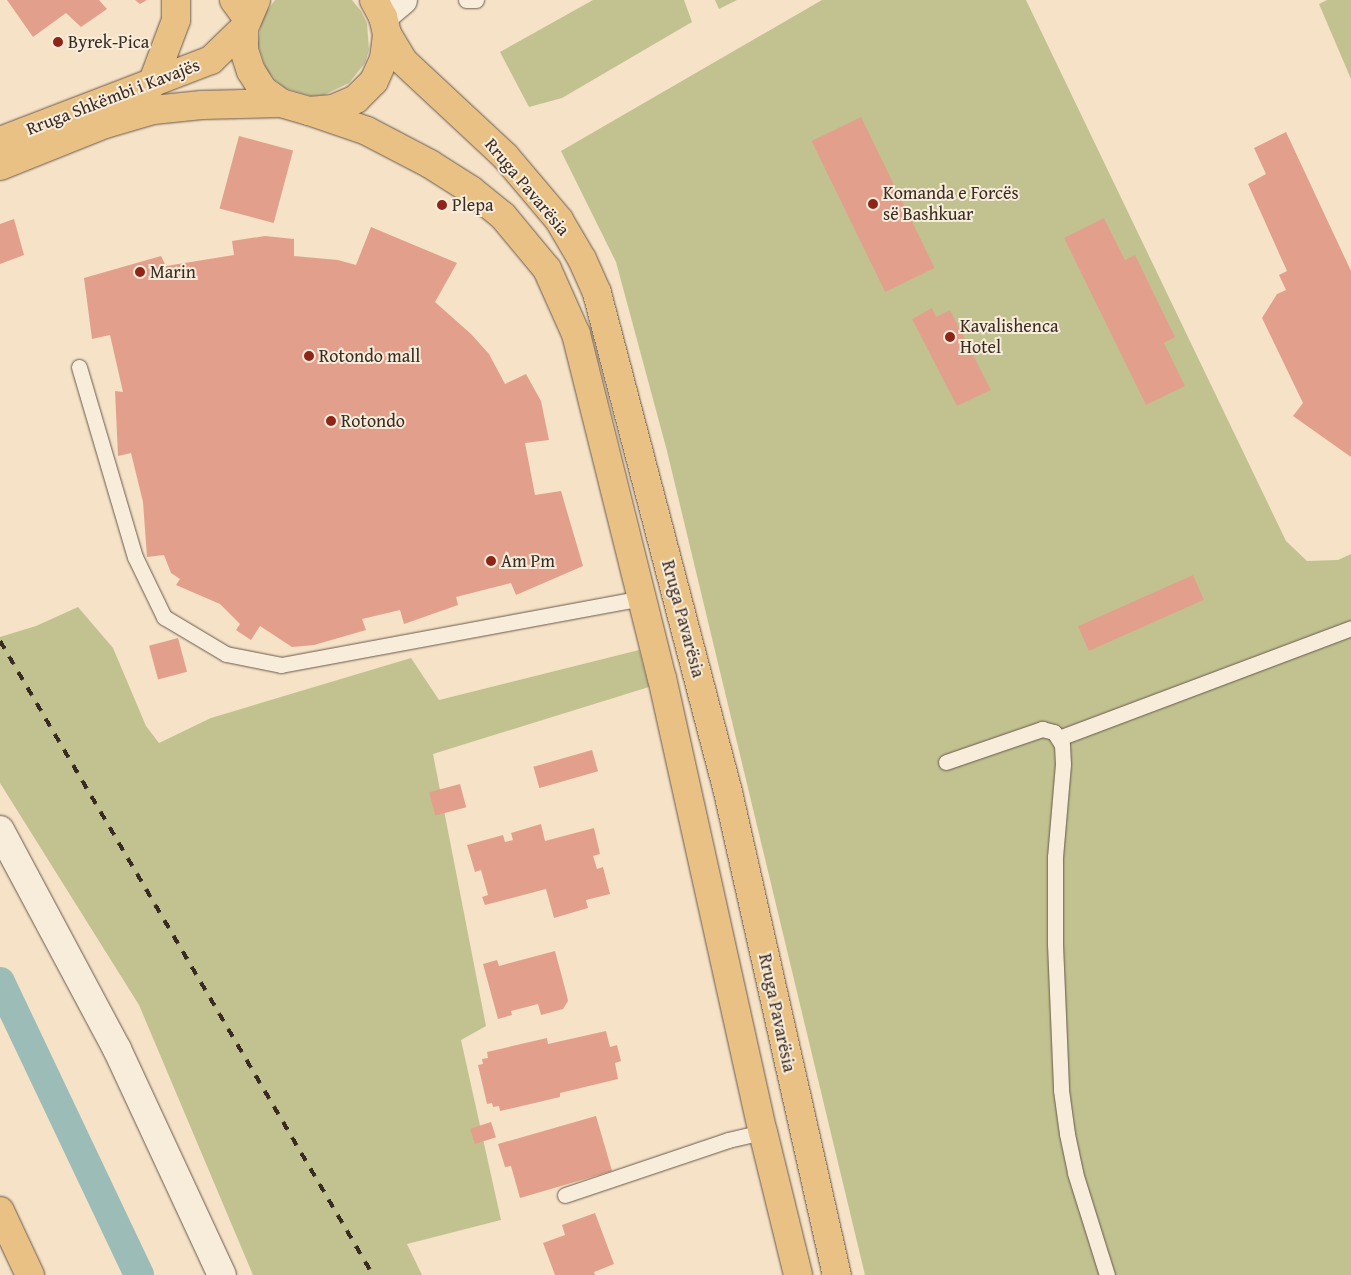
<!DOCTYPE html>
<meta charset="utf-8">
<style>
body{margin:0}
#map{position:relative;width:1351px;height:1275px;overflow:hidden;background:#f5e2c7;font-family:"Gentium Book Plus",serif}
div>[style]{position:absolute}
[style*='--x']{left:calc(var(--x)*1px);top:calc(var(--y)*1px);width:calc(var(--w)*1px);rotate:calc(var(--a)*1deg)}
.green>*{inset:0;background:#c2c291}
.canal>*{height:30px;margin:-15px;padding:0 15px;transform-origin:15px;border-radius:15px;background:#9cbdb7}
.building>*{inset:0;background:#e2a08c;transform-origin:0 0}
.roads{filter:drop-shadow(0 0 1px #69594b) drop-shadow(0 0 1px #69594b)}
.lane>*{height:15px;margin:-7.5px;padding:0 7.5px;transform-origin:7.5px;border-radius:7.5px;background:#f8ecdb}
.street>*{height:28px;margin:-14px;padding:0 14px;transform-origin:14px;border-radius:14px;background:#f8ecdb}
.secondary>*{height:28px;margin:-14px;padding:0 14px;transform-origin:14px;border-radius:14px;background:#f8ecdb}
.primary>*{height:28px;margin:-14px;padding:0 14px;transform-origin:14px;border-radius:14px;background:#eac184}
.highway>*{height:28px;margin:-14px;padding:0 14px;transform-origin:14px;border-radius:14px;background:#eac184}
.rail>*{height:4px;margin-top:-2px;transform-origin:0;background:repeating-linear-gradient(90deg,#3a2b22 0 9px,transparent 0 18px)}
.dots>*{width:14px;height:14px;translate:-50% -50%;box-sizing:border-box;border:2px solid #f8ecdb;border-radius:50%}
span{translate:-50% -50%;white-space:nowrap;text-align:center;line-height:1.15;-webkit-text-stroke:4px #f8ecdb;paint-order:stroke}
.poi-label{font-size:18px;color:#3a2b22}
.left{translate:0 -50%;text-align:left}
.street-label{font-size:18px;color:#3a2b22}
</style>
<div id="map">
<div class="green">
<i style="clip-path:polygon(275px 0,352px 0,361px 11px,367px 23px,369px 50px,365px 63px,349px 83px,324px 95px,311px 96px,285px 88px,275px 80px,266px 69px,258px 44px,262px 18px)"></i>
<i style="clip-path:polygon(593px 0,684px 0,692px 22px,562px 98px,529px 107px,500px 52px)"></i>
<i style="clip-path:polygon(715px 0,737px 0,719px 9px)"></i>
<i style="clip-path:polygon(822px 0,1026px 0,1286px 541px,1307px 561px,1338px 560px,1351px 554px,1351px 1275px,865px 1275px,667px 451px,616px 262px,561px 151px)"></i>
<i style="clip-path:polygon(1327px 0,1351px 0,1351px 79px,1319px 4px)"></i>
<i style="clip-path:polygon(78px 607px,113px 648px,146px 726px,159px 743px,211px 718px,411px 658px,439px 700px,639px 650px,649px 687px,433px 754px,486px 1026px,461px 1040px,501px 1220px,407px 1244px,422px 1275px,253px 1275px,139px 1005px,0 783px,0 637px,36px 626px)"></i>
</div>
<div class="canal">
<i style="--x:0;--y:982;--w:324;--a:64.6"></i>
</div>
<div class="building">
<i style="clip-path:polygon(7px 0,99px 0,107px 9px,81px 27px,66px 13px,33px 37px)"></i>
<i style="clip-path:polygon(135px 0,147px 0,140px 4px)"></i>
<i style="left:861px;top:117px;width:168px;height:55px;rotate:64deg"></i>
<i style="clip-path:polygon(1286px 132px,1351px 271px,1351px 457px,1293px 416px,1303px 403px,1262px 318px,1277px 294px,1286px 290px,1279px 275px,1287px 271px,1248px 184px,1266px 174px,1254px 148px)"></i>
<i style="left:239px;top:136px;width:56px;height:75px;rotate:15deg"></i>
<i style="clip-path:polygon(1104px 218px,1125px 260px,1135px 255px,1175px 337px,1164px 343px,1185px 386px,1146px 405px,1064px 238px)"></i>
<i style="clip-path:polygon(14px 219px,24px 255px,0 264px,0 224px)"></i>
<i style="clip-path:polygon(371px 227px,457px 263px,435px 302px,471px 334px,489px 354px,505px 384px,526px 374px,541px 401px,549px 440px,525px 443px,535px 495px,561px 491px,583px 566px,516px 595px,511px 583px,456px 597px,458px 605px,404px 624px,400px 610px,362px 619px,366px 630px,314px 645px,292px 647px,260px 626px,251px 640px,236px 630px,240px 624px,220px 604px,176px 585px,180px 579px,171px 573px,164px 555px,147px 557px,143px 502px,131px 453px,118px 456px,115px 391px,123px 392px,110px 335px,92px 339px,84px 278px,161px 256px,166px 266px,234px 255px,232px 241px,265px 236px,294px 239px,294px 256px,338px 260px,356px 265px)"></i>
<i style="clip-path:polygon(932px 308px,936px 317px,950px 310px,991px 390px,957px 406px,912px 319px)"></i>
<i style="left:1193px;top:575px;width:27px;height:126px;rotate:66deg"></i>
<i style="left:178px;top:638px;width:35px;height:30px;rotate:75deg"></i>
<i style="left:592px;top:750px;width:22px;height:61px;rotate:74deg"></i>
<i style="left:460px;top:784px;width:24px;height:32px;rotate:75deg"></i>
<i style="clip-path:polygon(541px 824px,545px 841px,594px 828px,600px 854px,593px 856px,597px 869px,603px 867px,610px 894px,586px 900px,588px 908px,554px 918px,546px 889px,485px 905px,482px 897px,488px 895px,481px 870px,475px 872px,467px 845px,503px 835px,505px 842px,513px 840px,511px 833px)"></i>
<i style="clip-path:polygon(555px 951px,567px 996px,568px 1001px,563px 1009px,541px 1015px,538px 1004px,511px 1011px,512px 1015px,498px 1019px,483px 964px,497px 960px,499px 966px)"></i>
<i style="clip-path:polygon(606px 1031px,610px 1047px,617px 1045px,621px 1061px,615px 1063px,618px 1079px,560px 1093px,560px 1097px,500px 1111px,499px 1106px,493px 1107px,492px 1103px,487px 1104px,478px 1065px,483px 1064px,482px 1059px,488px 1058px,487px 1052px,547px 1038px,548px 1044px)"></i>
<i style="clip-path:polygon(596px 1116px,612px 1171px,520px 1198px,511px 1166px,505px 1167px,498px 1144px)"></i>
<i style="left:491px;top:1122px;width:16px;height:22px;rotate:72deg"></i>
<i style="clip-path:polygon(595px 1213px,614px 1264px,594px 1272px,595px 1275px,555px 1275px,543px 1243px,565px 1235px,562px 1225px)"></i>
</div>
<div class="roads">
<div class="lane">
<i style="--x:466;--y:0;--w:10;--a:0"></i>
<i style="--x:79;--y:367;--w:198;--a:73.6"></i>
<i style="--x:135;--y:557;--w:67;--a:64.2"></i>
<i style="--x:164;--y:617;--w:72;--a:30.8"></i>
<i style="--x:226;--y:654;--w:56;--a:11.3"></i>
<i style="--x:281;--y:665;--w:367;--a:-10.5"></i>
<i style="--x:1059;--y:738;--w:312;--a:-20.6"></i>
<i style="--x:946;--y:762;--w:102;--a:-19"></i>
<i style="--x:1042;--y:729;--w:12;--a:14"></i>
<i style="--x:1054;--y:732;--w:15;--a:58"></i>
<i style="--x:1062;--y:745;--w:19;--a:87"></i>
<i style="--x:1063;--y:764;--w:93;--a:94.9"></i>
<i style="--x:1055;--y:857;--w:87;--a:90"></i>
<i style="--x:1055;--y:944;--w:146;--a:87.6"></i>
<i style="--x:1061;--y:1090;--w:44;--a:82.2"></i>
<i style="--x:1067;--y:1134;--w:40;--a:78"></i>
<i style="--x:1075;--y:1173;--w:107;--a:72.6"></i>
<i style="--x:565;--y:1195;--w:172;--a:-18.6"></i>
<i style="--x:728;--y:1140;--w:36;--a:-13"></i>
</div>
<div class="street">
<i style="--x:383;--y:17;--w:26;--a:-40"></i>
</div>
<div class="secondary">
<i style="--x:0;--y:830;--w:248;--a:61.9"></i>
<i style="--x:117;--y:1049;--w:249;--a:65.1"></i>
</div>
<div class="primary">
<i style="--x:256;--y:0;--w:30;--a:113"></i>
<i style="--x:244;--y:28;--w:22;--a:90"></i>
<i style="--x:244;--y:50;--w:22;--a:72"></i>
<i style="--x:251;--y:71;--w:22;--a:58"></i>
<i style="--x:263;--y:90;--w:22;--a:36"></i>
<i style="--x:281;--y:103;--w:29;--a:16"></i>
<i style="--x:309;--y:111;--w:24;--a:-5"></i>
<i style="--x:333;--y:109;--w:25;--a:-23"></i>
<i style="--x:356;--y:99;--w:25;--a:-45"></i>
<i style="--x:374;--y:81;--w:24;--a:-66"></i>
<i style="--x:384;--y:59;--w:25;--a:-83"></i>
<i style="--x:387;--y:34;--w:17;--a:-103"></i>
<i style="--x:383;--y:17;--w:19;--a:-118"></i>
<i style="--x:387;--y:34;--w:31;--a:59"></i>
<i style="--x:403;--y:61;--w:139;--a:43"></i>
<i style="--x:505;--y:156;--w:84;--a:49.8"></i>
<i style="--x:559;--y:220;--w:45;--a:59.5"></i>
<i style="--x:582;--y:259;--w:37;--a:66"></i>
<i style="--x:597;--y:293;--w:516;--a:75.29"></i>
<i style="--x:728;--y:792;--w:495;--a:77.3"></i>
<i style="--x:309;--y:111;--w:61;--a:19"></i>
<i style="--x:367;--y:131;--w:71;--a:27.6"></i>
<i style="--x:430;--y:164;--w:49;--a:32.4"></i>
<i style="--x:471;--y:190;--w:41;--a:39.1"></i>
<i style="--x:503;--y:216;--w:69;--a:50.3"></i>
<i style="--x:547;--y:269;--w:71;--a:66"></i>
<i style="--x:576;--y:334;--w:355;--a:76"></i>
<i style="--x:662;--y:678;--w:465;--a:77.5"></i>
<i style="--x:763;--y:1132;--w:147;--a:76.2"></i>
<i style="--x:0;--y:141;--w:226;--a:-21"></i>
<i style="--x:211;--y:60;--w:46;--a:-44.1"></i>
<i style="--x:0;--y:166;--w:113;--a:-21.8"></i>
<i style="--x:105;--y:124;--w:50;--a:-16.3"></i>
<i style="--x:153;--y:110;--w:49;--a:-5.8"></i>
<i style="--x:202;--y:105;--w:79;--a:-1.5"></i>
</div>
<div class="highway">
<i style="--x:234;--y:0;--w:22;--a:54"></i>
<i style="--x:152;--y:84;--w:68;--a:-69.4"></i>
<i style="--x:176;--y:20;--w:20;--a:-90"></i>
<i style="--x:0;--y:1211;--w:71;--a:64.9"></i>
</div>
</div>
<div class="rail">
<i style="--x:0;--y:641;--w:736;--a:59.53"></i>
</div>
<div class="dots">
<i style="left:58px;top:42px;background:#8f2418"></i>
<i style="left:873px;top:204px;background:#8f2418"></i>
<i style="left:442px;top:205px;background:#8f2418"></i>
<i style="left:140px;top:272px;background:#8f2418"></i>
<i style="left:950px;top:337px;background:#8f2418"></i>
<i style="left:309px;top:356px;background:#8f2418"></i>
<i style="left:331px;top:421px;background:#8f2418"></i>
<i style="left:491px;top:561px;background:#8f2418"></i>
</div>
<div class="poi-label">
<span class="left" style="left:68px;top:42px">Byrek-Pica</span>
<span class="left" style="left:883px;top:204px">Komanda e Forcës<br>së Bashkuar</span>
<span class="left" style="left:452px;top:205px">Plepa</span>
<span class="left" style="left:150px;top:272px">Marin</span>
<span class="left" style="left:960px;top:337px">Kavalishenca<br>Hotel</span>
<span class="left" style="left:319px;top:356px">Rotondo mall</span>
<span class="left" style="left:341px;top:421px">Rotondo</span>
<span class="left" style="left:501px;top:561px">Am Pm</span>
</div>
<div class="street-label">
<span style="left:113px;top:97px;rotate:-21deg">Rruga Shkëmbi i Kavajës</span>
<span style="left:527px;top:187px;rotate:50deg">Rruga Pavarësia</span>
<span style="left:683px;top:619px;rotate:75deg">Rruga Pavarësia</span>
<span style="left:777px;top:1013px;rotate:78deg">Rruga Pavarësia</span>
</div>
</div>
